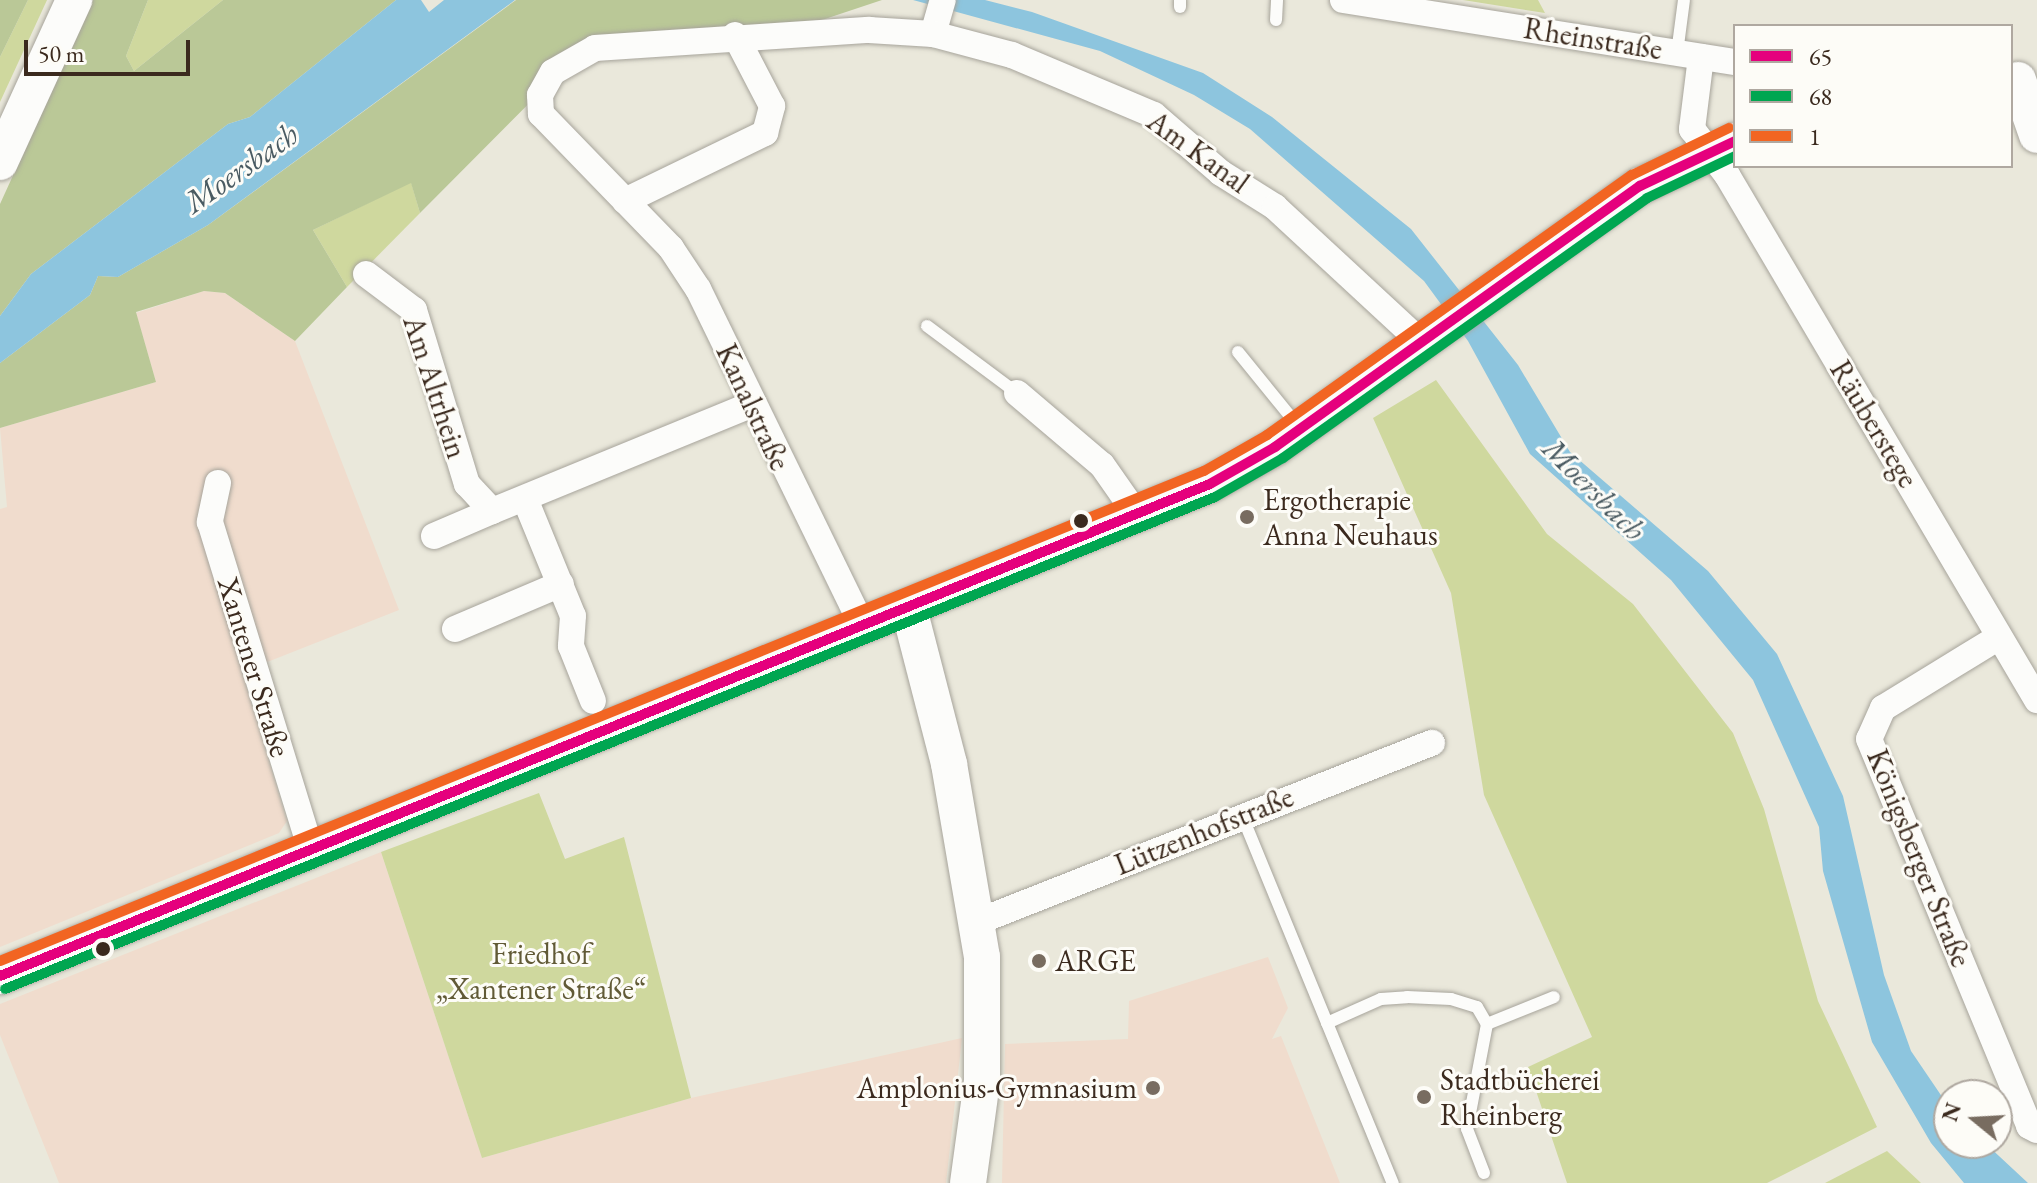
<!DOCTYPE html>
<meta charset="utf-8">
<style>
body{margin:0}
#map{position:relative;width:2037px;height:1183px;overflow:hidden;background:#eae8db;font-family:"EB Garamond",serif}
div>[style]{position:absolute}
[style*='--x']{left:calc(var(--x)*1px);top:calc(var(--y)*1px);width:calc(var(--w)*1px);rotate:calc(var(--a)*1deg)}
.built>*{inset:0;background:#f0dccd}
.green>*{inset:0;background:#cfd89e}
.forest>*{inset:0;background:#bac897}
.water>*{inset:0;background:#8dc5de}
.roads{filter:drop-shadow(0 0 2px #a7a49b) drop-shadow(0 0 2px #a7a49b)}
.lane>*{height:12px;margin:-6px;padding:0 6px;transform-origin:6px;border-radius:6px;background:#fcfcfa}
.street>*{height:26px;margin:-13px;padding:0 13px;transform-origin:13px;border-radius:13px;background:#fcfcfa}
.secondary>*{height:36px;margin:-18px;padding:0 18px;transform-origin:18px;border-radius:18px;background:#fcfcfa}
.bus-1>*{height:10px;margin:-5px;padding:0 5px;transform-origin:5px;border-radius:5px;background:#e5007d}
.bus-2>*{height:10px;margin:-5px;padding:0 5px;transform-origin:5px;border-radius:5px;background:#00a651}
.bus-3>*{height:10px;margin:-5px;padding:0 5px;transform-origin:5px;border-radius:5px;background:#f26522}
.dots>*{width:22px;height:22px;translate:-50% -50%;box-sizing:border-box;border:4px solid #fdfcf7;border-radius:50%}
span{translate:-50% -50%;white-space:nowrap;text-align:center;line-height:1.15;-webkit-text-stroke:6px #fdfcf7;paint-order:stroke}
.street-label{font-size:30px;color:#3b2a1e}
.poi-label{font-size:30px;color:#3b2a1e}
.left{translate:0 -50%;text-align:left}
.right{translate:-100% -50%;text-align:right}
.park-label{font-size:30px;color:#615a36}
.water-label{font-size:32px;color:#4a5b62;font-style:italic}
.legend{position:absolute;left:1733px;top:24px;width:280px;height:144px;box-sizing:border-box;background:#fdfcf7;border:2px solid #afa8a0;margin:0;padding:10px 14px;list-style:none;font-size:24px;color:#3b2a1e}
.legend li{display:flex;align-items:center;gap:16px;height:40px}
.legend b{width:40px;border:2px solid #afa8a0}
.north{position:absolute;left:1933px;top:1079px;width:80px;height:80px;box-sizing:border-box;background:#fdfcf7;border:2px solid #afa8a0;border-radius:50%;rotate:288deg;font-size:22px;font-weight:700;line-height:32px;text-align:center;color:#3b2a1e}
.north::after{content:'';display:block;margin:auto;width:28px;height:36px;background:#786c60;clip-path:polygon(50% 0,100% 100%,50% 72%,0 100%)}
.scale{position:absolute;left:24px;top:40px;width:166px;height:36px;box-sizing:border-box;border:4px solid #3b2a1e;border-top:0;padding-left:10px;font-size:24px;line-height:28px;white-space:nowrap;color:#3b2a1e;-webkit-text-stroke:6px #fdfcf7;paint-order:stroke}
</style>
<div id="map">
<div class="built">
<i style="clip-path:polygon(204px 291px,225px 293px,295px 341px,399px 610px,242px 672px,287px 821px,279px 833px,0 947px,0 509px,7px 507px,0 428px,156px 382px,136px 313px)"></i>
<i style="clip-path:polygon(381px 852px,482px 1158px,691px 1098px,962px 1038px,946px 1183px,59px 1183px,0 1035px,0 1004px)"></i>
<i style="clip-path:polygon(1268px 957px,1288px 1008px,1272px 1039px,1281px 1036px,1340px 1183px,1002px 1183px,1005px 1044px,1128px 1039px,1129px 1001px)"></i>
</div>
<div class="green">
<i style="clip-path:polygon(28px 0,47px 0,0 102px,0 57px)"></i>
<i style="clip-path:polygon(148px 0,223px 0,134px 71px,126px 56px)"></i>
<i style="clip-path:polygon(1463px 0,1538px 0,1545px 13px)"></i>
<i style="clip-path:polygon(411px 182px,420px 213px,347px 287px,313px 230px)"></i>
<i style="clip-path:polygon(1436px 380px,1547px 534px,1633px 604px,1733px 733px,1764px 809px,1818px 1001px,1877px 1127px,1767px 1183px,1567px 1183px,1528px 1067px,1592px 1037px,1484px 795px,1451px 593px,1373px 418px)"></i>
<i style="clip-path:polygon(539px 793px,565px 859px,624px 837px,691px 1098px,482px 1158px,381px 852px)"></i>
<i style="clip-path:polygon(1887px 1151px,1921px 1183px,1825px 1183px)"></i>
</div>
<div class="forest">
<i style="clip-path:polygon(0 0,28px 0,0 57px)"></i>
<i style="clip-path:polygon(93px 0,148px 0,126px 56px,134px 71px,223px 0,396px 0,250px 117px,228px 124px,31px 274px,0 316px,0 204px)"></i>
<i style="clip-path:polygon(516px 0,882px 0,813px 23px,591px 41px,420px 213px,411px 183px,313px 230px,347px 287px,295px 341px,225px 293px,204px 291px,136px 312px,156px 382px,0 428px,0 363px,90px 295px,98px 276px,118px 277px,208px 225px)"></i>
</div>
<div class="water">
<i style="clip-path:polygon(396px 0,421px 0,429px 12px,444px 0,515px 0,208px 225px,118px 277px,98px 276px,90px 295px,0 363px,0 316px,31px 274px,228px 124px,250px 117px)"></i>
<i style="clip-path:polygon(913px 0,985px 0,1032px 12px,1203px 73px,1272px 117px,1411px 229px,1518px 365px,1570px 452px,1708px 571px,1777px 654px,1843px 796px,1884px 975px,1911px 1051px,1949px 1107px,1949px 1143px,1985px 1143px,2028px 1183px,1964px 1183px,1931px 1143px,1872px 1042px,1823px 871px,1819px 827px,1753px 680px,1671px 580px,1530px 454px,1468px 341px,1424px 281px,1250px 129px,1194px 95px,1100px 51px)"></i>
</div>
<div class="roads">
<div class="lane">
<i style="--x:1180;--y:7;--w:7;--a:-90"></i>
<i style="--x:1276;--y:20;--w:20;--a:-87"></i>
<i style="--x:1677;--y:53;--w:53;--a:-82.5"></i>
<i style="--x:927;--y:326;--w:112;--a:36.7"></i>
<i style="--x:1238;--y:352;--w:97;--a:50.9"></i>
<i style="--x:1243;--y:818;--w:395;--a:67.7"></i>
<i style="--x:1327;--y:1023;--w:59;--a:-24"></i>
<i style="--x:1381;--y:999;--w:26;--a:-4"></i>
<i style="--x:1407;--y:997;--w:44;--a:2.6"></i>
<i style="--x:1451;--y:999;--w:27;--a:17"></i>
<i style="--x:1477;--y:1007;--w:20;--a:60"></i>
<i style="--x:1484;--y:1173;--w:47;--a:-111.1"></i>
<i style="--x:1467;--y:1129;--w:107;--a:-79.2"></i>
<i style="--x:1487;--y:1024;--w:72;--a:-21.9"></i>
</div>
<div class="street">
<i style="--x:1343;--y:0;--w:397;--a:9"></i>
<i style="--x:933;--y:34;--w:35;--a:-74"></i>
<i style="--x:1701;--y:57;--w:73;--a:97.1"></i>
<i style="--x:1692;--y:129;--w:58;--a:52.7"></i>
<i style="--x:1727;--y:175;--w:610;--a:59.44"></i>
<i style="--x:625;--y:201;--w:156;--a:-25.9"></i>
<i style="--x:765;--y:133;--w:28;--a:-75"></i>
<i style="--x:772;--y:106;--w:80;--a:-117.5"></i>
<i style="--x:366;--y:274;--w:60;--a:36.9"></i>
<i style="--x:414;--y:310;--w:182;--a:73.1"></i>
<i style="--x:467;--y:484;--w:37;--a:47"></i>
<i style="--x:492;--y:511;--w:279;--a:-22.3"></i>
<i style="--x:1017;--y:393;--w:111;--a:40.3"></i>
<i style="--x:1102;--y:465;--w:61;--a:55"></i>
<i style="--x:218;--y:483;--w:40;--a:102"></i>
<i style="--x:210;--y:522;--w:344;--a:72.9"></i>
<i style="--x:525;--y:499;--w:126;--a:67.7"></i>
<i style="--x:573;--y:616;--w:30;--a:94"></i>
<i style="--x:571;--y:646;--w:59;--a:68.2"></i>
<i style="--x:434;--y:536;--w:63;--a:-23.3"></i>
<i style="--x:863;--y:627;--w:376;--a:-116"></i>
<i style="--x:698;--y:289;--w:49;--a:-123.4"></i>
<i style="--x:671;--y:248;--w:187;--a:-134.1"></i>
<i style="--x:541;--y:114;--w:19;--a:-93"></i>
<i style="--x:540;--y:95;--w:26;--a:-61"></i>
<i style="--x:553;--y:72;--w:48;--a:-29.7"></i>
<i style="--x:595;--y:48;--w:275;--a:-3.8"></i>
<i style="--x:869;--y:30;--w:64;--a:3.6"></i>
<i style="--x:933;--y:34;--w:82;--a:14.9"></i>
<i style="--x:1012;--y:55;--w:154;--a:22.9"></i>
<i style="--x:1154;--y:115;--w:89;--a:40.9"></i>
<i style="--x:1221;--y:173;--w:64;--a:32.2"></i>
<i style="--x:1275;--y:207;--w:199;--a:42.8"></i>
<i style="--x:455;--y:629;--w:115;--a:-23"></i>
<i style="--x:1999;--y:637;--w:136;--a:148.5"></i>
<i style="--x:1883;--y:708;--w:34;--a:114"></i>
<i style="--x:1869;--y:739;--w:419;--a:67.5"></i>
<i style="--x:2029;--y:1126;--w:9;--a:27"></i>
<i style="--x:977;--y:922;--w:489;--a:-21.5"></i>
</div>
<div class="secondary">
<i style="--x:2018;--y:80;--w:58;--a:70.9"></i>
<i style="--x:0;--y:162;--w:178;--a:-65.4"></i>
<i style="--x:909;--y:609;--w:160;--a:75.5"></i>
<i style="--x:949;--y:764;--w:196;--a:80.3"></i>
<i style="--x:982;--y:957;--w:124;--a:90"></i>
<i style="--x:982;--y:1081;--w:103;--a:97.8"></i>
<i style="--x:0;--y:976;--w:1306;--a:-22.13"></i>
<i style="--x:1210;--y:484;--w:75;--a:-29.6"></i>
<i style="--x:1275;--y:447;--w:449;--a:-35.6"></i>
<i style="--x:1640;--y:186;--w:105;--a:-25.3"></i>
</div>
</div>
<div class="bus-1">
<i style="--x:0;--y:976;--w:1306;--a:-22.13"></i>
<i style="--x:1210;--y:484;--w:75;--a:-29.6"></i>
<i style="--x:1275;--y:447;--w:449;--a:-35.6"></i>
<i style="--x:1640;--y:186;--w:105;--a:-25.3"></i>
</div>
<div class="bus-2">
<i style="--x:5;--y:989;--w:1306;--a:-22.13"></i>
<i style="--x:1215;--y:497;--w:78;--a:-29.8"></i>
<i style="--x:1283;--y:458;--w:447;--a:-35.5"></i>
<i style="--x:1647;--y:198;--w:98;--a:-25.5"></i>
</div>
<div class="bus-3">
<i style="--x:0;--y:961;--w:1300;--a:-22.15"></i>
<i style="--x:1204;--y:471;--w:73;--a:-29.7"></i>
<i style="--x:1267;--y:435;--w:448;--a:-35.5"></i>
<i style="--x:1632;--y:175;--w:108;--a:-25.9"></i>
</div>
<div class="dots">
<i style="left:1247px;top:517px;background:#786c60"></i>
<i style="left:1081px;top:521px;background:#3b2a1e"></i>
<i style="left:103px;top:949px;background:#3b2a1e"></i>
<i style="left:1039px;top:961px;background:#786c60"></i>
<i style="left:1153px;top:1088px;background:#786c60"></i>
<i style="left:1424px;top:1097px;background:#786c60"></i>
</div>
<div class="street-label">
<span style="left:1593px;top:39px;rotate:9deg">Rheinstraße</span>
<span style="left:1198px;top:152px;rotate:36deg">Am Kanal</span>
<span style="left:435px;top:387px;rotate:72deg">Am Altrhein</span>
<span style="left:753px;top:407px;rotate:65deg">Kanalstraße</span>
<span style="left:1874px;top:424px;rotate:59deg">Räuberstege</span>
<span style="left:254px;top:667px;rotate:73deg">Xantener Straße</span>
<span style="left:1204px;top:831px;rotate:-22deg">Lützenhofstraße</span>
<span style="left:1919px;top:858px;rotate:68deg">Königsberger Straße</span>
</div>
<div class="poi-label">
<span class="left" style="left:1263px;top:517px">Ergotherapie<br>Anna Neuhaus</span>
<span class="left" style="left:1055px;top:961px">ARGE</span>
<span class="left" style="left:1440px;top:1097px">Stadtbücherei<br>Rheinberg</span>
<span class="right" style="left:1137px;top:1088px">Amplonius-Gymnasium</span>
</div>
<div class="park-label">
<span style="left:541px;top:971px">Friedhof<br>„Xantener Straße“</span>
</div>
<div class="water-label">
<span style="left:241px;top:168px;rotate:-35deg">Moersbach</span>
<span style="left:1594px;top:489px;rotate:45deg">Moersbach</span>
</div>
<ul class="legend">
<li><b style="height:10px;background:#e5007d"></b>65</li>
<li><b style="height:10px;background:#00a651"></b>68</li>
<li><b style="height:10px;background:#f26522"></b>1</li>
</ul>
<div class="north">N</div>
<div class="scale">50 m</div>
</div>
